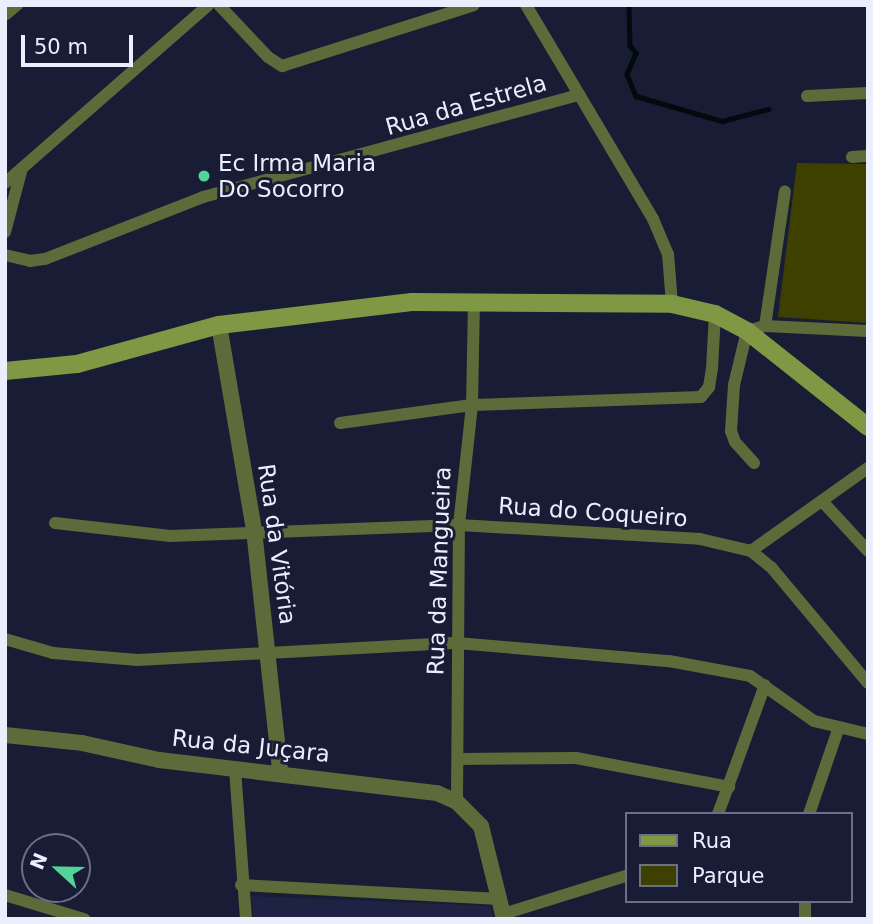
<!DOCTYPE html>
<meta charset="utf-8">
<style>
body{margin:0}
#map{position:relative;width:873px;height:924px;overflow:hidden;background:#181c35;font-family:"DejaVu Sans",sans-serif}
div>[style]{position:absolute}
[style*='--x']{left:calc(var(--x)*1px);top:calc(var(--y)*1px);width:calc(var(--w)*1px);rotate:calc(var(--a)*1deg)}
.built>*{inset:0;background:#1f2343}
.green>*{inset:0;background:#3e4000}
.stream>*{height:4.5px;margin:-2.25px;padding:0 2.25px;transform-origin:2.25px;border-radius:2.25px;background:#010b0d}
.minor>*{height:12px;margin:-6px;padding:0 6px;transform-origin:6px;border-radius:6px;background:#5c6b39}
.tertiary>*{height:16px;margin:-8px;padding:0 8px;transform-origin:8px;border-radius:8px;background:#5c6b39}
.secondary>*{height:18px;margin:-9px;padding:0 9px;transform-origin:9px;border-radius:9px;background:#7f9844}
.dots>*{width:19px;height:19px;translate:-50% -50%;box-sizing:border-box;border:4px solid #181c35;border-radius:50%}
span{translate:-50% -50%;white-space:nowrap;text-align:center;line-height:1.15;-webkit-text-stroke:6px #181c35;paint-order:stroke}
.street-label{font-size:23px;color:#ebeefd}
.poi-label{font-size:23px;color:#ebeefd}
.left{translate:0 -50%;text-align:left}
.frame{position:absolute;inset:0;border:7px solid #ebeefd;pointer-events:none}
.legend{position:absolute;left:625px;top:812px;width:228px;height:91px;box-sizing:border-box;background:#181c35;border:2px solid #6c7085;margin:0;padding:9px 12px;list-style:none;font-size:21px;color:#ebeefd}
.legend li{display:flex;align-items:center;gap:14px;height:35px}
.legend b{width:35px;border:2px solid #6c7085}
.north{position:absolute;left:21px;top:833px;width:70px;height:70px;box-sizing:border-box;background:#181c35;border:2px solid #6c7085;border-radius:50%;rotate:292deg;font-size:19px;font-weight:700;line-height:28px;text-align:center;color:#ebeefd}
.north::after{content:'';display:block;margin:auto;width:24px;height:32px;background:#53d396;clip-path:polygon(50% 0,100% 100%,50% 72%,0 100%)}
.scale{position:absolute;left:21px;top:35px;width:112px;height:32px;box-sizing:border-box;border:4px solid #ebeefd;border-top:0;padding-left:9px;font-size:21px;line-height:24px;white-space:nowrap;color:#ebeefd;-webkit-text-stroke:5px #181c35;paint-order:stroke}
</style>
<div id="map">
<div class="built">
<i style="clip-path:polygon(251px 896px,491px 906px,494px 919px,254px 919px)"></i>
</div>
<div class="green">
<i style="clip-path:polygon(797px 163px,868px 164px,868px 323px,778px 317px)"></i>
</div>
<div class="stream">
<i style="--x:629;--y:5;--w:40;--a:88.6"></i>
<i style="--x:630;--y:45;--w:10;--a:53"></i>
<i style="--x:636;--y:53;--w:23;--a:113"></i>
<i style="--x:627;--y:74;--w:24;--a:68"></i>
<i style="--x:636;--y:96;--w:90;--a:16.2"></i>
<i style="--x:722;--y:121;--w:48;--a:-14.6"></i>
</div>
<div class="minor">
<i style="--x:219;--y:5;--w:71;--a:46.7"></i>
<i style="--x:268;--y:57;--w:17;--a:33"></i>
<i style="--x:282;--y:66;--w:201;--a:-17.6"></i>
<i style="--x:526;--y:5;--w:249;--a:59.3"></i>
<i style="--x:653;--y:219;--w:38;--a:67"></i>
<i style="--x:668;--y:254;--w:50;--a:85.4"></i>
<i style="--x:5;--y:15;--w:16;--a:-40"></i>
<i style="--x:807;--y:96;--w:61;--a:-2.8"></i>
<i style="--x:852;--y:157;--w:16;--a:-4"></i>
<i style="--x:5;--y:183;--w:270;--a:-41.2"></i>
<i style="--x:5;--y:232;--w:66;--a:-75.1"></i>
<i style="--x:5;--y:255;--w:26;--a:13"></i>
<i style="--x:30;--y:261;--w:15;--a:-8"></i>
<i style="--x:45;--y:259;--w:170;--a:-21.4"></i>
<i style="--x:203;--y:197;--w:390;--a:-15.2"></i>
<i style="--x:765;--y:326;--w:136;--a:-81.6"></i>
<i style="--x:340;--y:423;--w:133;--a:-7.8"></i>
<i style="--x:472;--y:405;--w:229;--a:-2"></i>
<i style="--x:701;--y:397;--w:13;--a:-51"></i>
<i style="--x:709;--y:387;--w:18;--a:-81"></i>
<i style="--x:712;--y:369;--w:55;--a:-86.9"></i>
<i style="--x:754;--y:463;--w:28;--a:-132"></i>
<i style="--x:735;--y:442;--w:12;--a:-110"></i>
<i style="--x:731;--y:431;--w:46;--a:-86.3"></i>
<i style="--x:734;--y:385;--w:56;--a:-76.5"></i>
<i style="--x:747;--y:331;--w:19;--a:-16"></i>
<i style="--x:765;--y:326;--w:103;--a:2.8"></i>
<i style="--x:822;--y:501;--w:68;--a:47.4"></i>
<i style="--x:55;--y:523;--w:116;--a:6.4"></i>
<i style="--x:170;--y:536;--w:289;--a:-2.2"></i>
<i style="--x:459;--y:525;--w:241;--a:3.3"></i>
<i style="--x:700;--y:539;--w:52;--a:13.2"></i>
<i style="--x:751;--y:551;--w:26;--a:39"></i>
<i style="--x:771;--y:567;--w:151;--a:50.1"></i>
<i style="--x:751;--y:551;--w:143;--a:-35.4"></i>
<i style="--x:5;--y:639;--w:50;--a:16.3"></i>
<i style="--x:53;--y:653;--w:85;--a:4.7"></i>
<i style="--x:138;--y:660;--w:319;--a:-3.1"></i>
<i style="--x:457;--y:643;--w:213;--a:4.9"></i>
<i style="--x:669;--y:661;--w:82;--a:10.5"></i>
<i style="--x:750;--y:676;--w:78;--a:35.1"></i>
<i style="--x:814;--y:721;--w:56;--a:13.5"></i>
<i style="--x:458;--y:759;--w:118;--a:-0.5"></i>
<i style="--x:576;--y:758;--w:156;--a:10.7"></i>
<i style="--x:235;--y:769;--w:150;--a:85.8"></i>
<i style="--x:457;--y:802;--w:277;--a:-89.6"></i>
<i style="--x:459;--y:525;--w:121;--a:-83.8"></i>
<i style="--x:472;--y:405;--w:105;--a:-88.9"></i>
<i style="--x:718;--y:814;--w:137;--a:-70"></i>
<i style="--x:809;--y:814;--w:89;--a:-71"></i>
<i style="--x:241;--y:885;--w:259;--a:3.1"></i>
<i style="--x:5;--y:895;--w:83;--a:16.9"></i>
<i style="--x:805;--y:901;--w:18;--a:90"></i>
<i style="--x:503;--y:914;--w:129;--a:-17.2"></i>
</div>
<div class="tertiary">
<i style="--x:219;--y:325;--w:208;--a:80.3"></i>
<i style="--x:254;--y:530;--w:242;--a:83.8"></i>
<i style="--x:5;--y:735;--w:77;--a:5.9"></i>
<i style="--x:82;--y:743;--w:79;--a:12.4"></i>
<i style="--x:159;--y:760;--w:280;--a:6.8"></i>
<i style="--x:437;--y:793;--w:22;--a:24"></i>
<i style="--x:457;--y:802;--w:34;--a:45"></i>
<i style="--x:481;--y:826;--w:96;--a:76.1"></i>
</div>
<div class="secondary">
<i style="--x:5;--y:371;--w:72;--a:-5.6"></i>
<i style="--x:77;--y:364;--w:147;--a:-15.4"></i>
<i style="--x:219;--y:325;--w:194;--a:-6.8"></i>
<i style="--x:412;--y:302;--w:260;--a:0.4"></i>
<i style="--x:672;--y:304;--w:44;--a:13.1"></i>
<i style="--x:715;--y:314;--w:36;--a:28"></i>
<i style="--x:747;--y:331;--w:154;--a:38.4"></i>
</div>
<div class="dots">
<i style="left:204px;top:176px;background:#53d396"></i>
</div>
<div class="street-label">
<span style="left:466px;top:105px;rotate:-16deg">Rua da Estrela</span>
<span style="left:593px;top:512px;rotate:4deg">Rua do Coqueiro</span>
<span style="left:277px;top:544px;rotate:82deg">Rua da Vitória</span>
<span style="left:439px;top:571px;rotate:-88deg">Rua da Mangueira</span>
<span style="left:251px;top:746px;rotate:6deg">Rua da Juçara</span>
</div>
<div class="poi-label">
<span class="left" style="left:218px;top:176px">Ec Irma Maria<br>Do Socorro</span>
</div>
<div class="frame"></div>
<ul class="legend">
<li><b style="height:9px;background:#7f9844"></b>Rua</li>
<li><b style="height:19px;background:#3e4000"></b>Parque</li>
</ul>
<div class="north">N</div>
<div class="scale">50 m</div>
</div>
